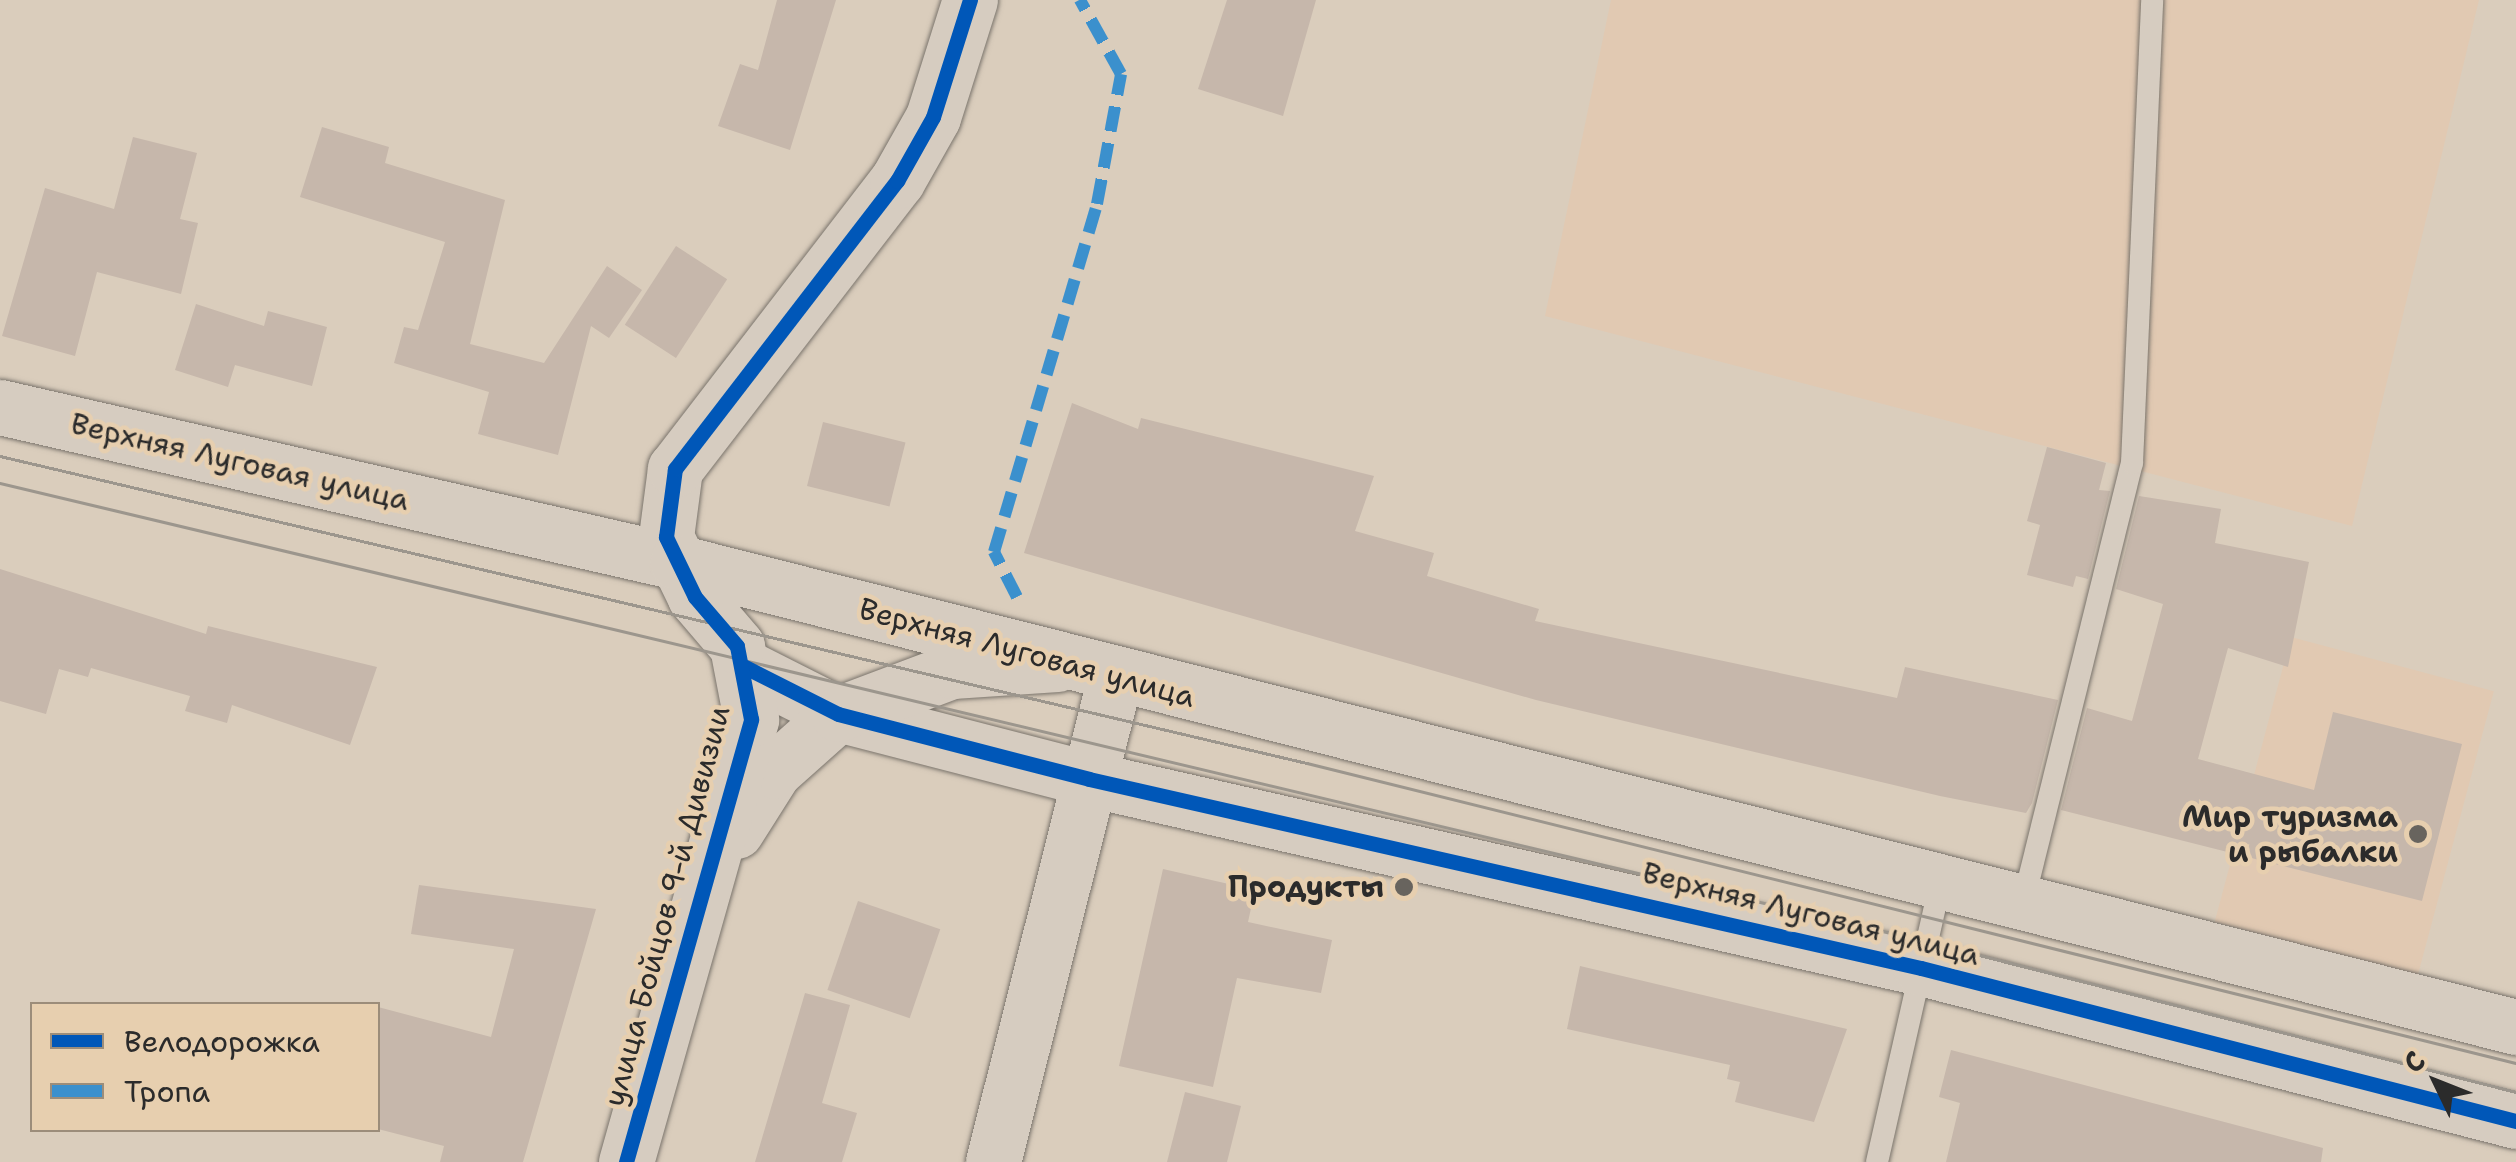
<!DOCTYPE html>
<meta charset="utf-8">
<style>
body{margin:0}
#map{position:relative;width:2516px;height:1162px;overflow:hidden;background:#dacdbc;font-family:"Shantell Sans",sans-serif}
div>[style]{position:absolute}
[style*='--x']{left:calc(var(--x)*1px);top:calc(var(--y)*1px);width:calc(var(--w)*1px);rotate:calc(var(--a)*1deg)}
.built>*{inset:0;background:#e1c9b2;transform-origin:0 0}
.building>*{inset:0;background:#c6b7ab;transform-origin:0 0}
.roads{filter:drop-shadow(0 0 2px #7a746c) drop-shadow(0 0 2px #7a746c)}
.service>*{height:22px;margin:-11px;padding:0 11px;transform-origin:11px;border-radius:11px;background:#d6ccc0}
.tertiary>*{height:55px;margin:-27.5px;padding:0 27.5px;transform-origin:27.5px;border-radius:27.5px;background:#d6ccc0}
.secondary>*{height:55px;margin:-27.5px;padding:0 27.5px;transform-origin:27.5px;border-radius:27.5px;background:#d6ccc0}
.tram>*{height:2.5px;margin:-1.25px;padding:0 1.25px;transform-origin:1.25px;border-radius:1.25px;background:#9c968d}
.quiet>*{height:12px;margin-top:-6px;transform-origin:0;background:repeating-linear-gradient(90deg,#3b90cd 0 25px,transparent 0 37px)}
.cycleway>*{height:15px;margin:-7.5px;padding:0 7.5px;transform-origin:7.5px;border-radius:7.5px;background:#0057b8}
.dots>*{width:28px;height:28px;translate:-50% -50%;box-sizing:border-box;border:5px solid #e7cfaf;border-radius:50%}
span{translate:-50% -50%;white-space:nowrap;text-align:center;line-height:1.15;-webkit-text-stroke:9px #e7cfaf;paint-order:stroke}
.street-label{font-size:30px;color:#2b2b2b}
.poi-label{font-size:30px;color:#2b2b2b;font-weight:700}
.right{translate:-100% -50%;text-align:right}
.legend{position:absolute;left:30px;top:1002px;width:350px;height:130px;box-sizing:border-box;background:#e7cfaf;border:2px solid #9c8d7a;margin:0;padding:12px 18px;list-style:none;font-size:30px;color:#2b2b2b}
.legend li{display:flex;align-items:center;gap:20px;height:50px}
.legend b{width:50px;border:2px solid #9c8d7a}
.north{position:absolute;left:2386px;top:1032px;width:100px;height:100px;-webkit-text-stroke:8px #e7cfaf;paint-order:stroke;rotate:313deg;font-size:28px;font-weight:700;line-height:40px;text-align:center;color:#2b2b2b}
.north::after{content:'';display:block;margin:auto;width:35px;height:45px;background:#2b2b2b;clip-path:polygon(50% 0,100% 100%,50% 72%,0 100%)}
</style>
<div id="map">
<div class="built">
<i style="clip-path:polygon(1611px 0,2479px 0,2352px 526px,1545px 316px)"></i>
<i style="left:2291px;top:637px;width:210px;height:295px;rotate:15deg"></i>
</div>
<div class="building">
<i style="clip-path:polygon(777px 0,836px 0,790px 150px,718px 126px,740px 64px,758px 70px)"></i>
<i style="clip-path:polygon(1227px 0,1316px 0,1283px 116px,1198px 89px)"></i>
<i style="clip-path:polygon(322px 127px,389px 147px,385px 163px,505px 200px,470px 344px,544px 363px,607px 266px,642px 290px,609px 338px,591px 326px,558px 455px,478px 434px,489px 392px,394px 363px,404px 327px,418px 330px,445px 242px,300px 197px)"></i>
<i style="clip-path:polygon(133px 137px,197px 153px,180px 219px,198px 223px,181px 294px,97px 272px,75px 356px,2px 336px,45px 188px,114px 209px)"></i>
<i style="left:676px;top:246px;width:61px;height:94px;rotate:33deg"></i>
<i style="clip-path:polygon(196px 304px,264px 326px,268px 311px,327px 327px,312px 386px,235px 365px,228px 387px,175px 370px)"></i>
<i style="clip-path:polygon(1072px 403px,1138px 429px,1141px 418px,1374px 476px,1355px 531px,1434px 553px,1427px 576px,1539px 609px,1535px 621px,1897px 698px,1905px 667px,2058px 700px,2032px 803px,2026px 813px,1940px 796px,1536px 700px,1024px 553px)"></i>
<i style="left:823px;top:422px;width:85px;height:66px;rotate:14deg"></i>
<i style="clip-path:polygon(2047px 447px,2106px 463px,2099px 490px,2110px 491px,2088px 579px,2076px 576px,2073px 587px,2027px 575px,2040px 525px,2027px 521px)"></i>
<i style="clip-path:polygon(2139px 496px,2221px 509px,2215px 543px,2309px 562px,2288px 667px,2228px 648px,2198px 759px,2314px 790px,2333px 712px,2462px 744px,2422px 901px,2061px 810px,2087px 708px,2132px 721px,2163px 604px,2116px 589px)"></i>
<i style="clip-path:polygon(0 569px,206px 634px,208px 626px,377px 667px,350px 745px,232px 705px,227px 723px,185px 711px,190px 696px,91px 668px,88px 677px,59px 669px,46px 714px,0 701px)"></i>
<i style="clip-path:polygon(1163px 869px,1255px 890px,1248px 922px,1332px 940px,1321px 993px,1237px 978px,1213px 1087px,1119px 1066px)"></i>
<i style="clip-path:polygon(419px 885px,596px 909px,523px 1162px,440px 1162px,444px 1146px,378px 1129px,378px 1007px,491px 1037px,514px 949px,411px 934px)"></i>
<i style="left:858px;top:901px;width:87px;height:94px;rotate:19deg"></i>
<i style="clip-path:polygon(1580px 966px,1847px 1029px,1814px 1122px,1735px 1102px,1740px 1082px,1727px 1079px,1730px 1065px,1567px 1029px)"></i>
<i style="clip-path:polygon(805px 993px,850px 1005px,822px 1103px,857px 1113px,842px 1162px,755px 1162px)"></i>
<i style="clip-path:polygon(1951px 1050px,2323px 1148px,2321px 1162px,1946px 1162px,1960px 1103px,1939px 1097px)"></i>
<i style="clip-path:polygon(1185px 1092px,1241px 1106px,1227px 1162px,1167px 1162px)"></i>
</div>
<div class="roads">
<div class="service">
<i style="--x:2023;--y:903;--w:453;--a:-76.1"></i>
<i style="--x:2132;--y:463;--w:463;--a:-87.5"></i>
<i style="--x:1877;--y:1162;--w:284;--a:-77.2"></i>
</div>
<div class="tertiary">
<i style="--x:745;--y:667;--w:104;--a:26.8"></i>
<i style="--x:838;--y:714;--w:259;--a:14.5"></i>
<i style="--x:1089;--y:779;--w:853;--a:12.8"></i>
<i style="--x:1921;--y:968;--w:614;--a:14.42"></i>
<i style="--x:736;--y:831;--w:71;--a:-57.7"></i>
<i style="--x:774;--y:771;--w:86;--a:-41.7"></i>
<i style="--x:838;--y:714;--w:122;--a:-20.7"></i>
<i style="--x:952;--y:671;--w:105;--a:-3.8"></i>
<i style="--x:626;--y:1162;--w:460;--a:-74.2"></i>
<i style="--x:751;--y:719;--w:74;--a:-100.9"></i>
<i style="--x:737;--y:646;--w:65;--a:-130.6"></i>
<i style="--x:695;--y:597;--w:67;--a:-115.8"></i>
<i style="--x:666;--y:537;--w:69;--a:-82.5"></i>
<i style="--x:675;--y:469;--w:364;--a:-52.4"></i>
<i style="--x:897;--y:181;--w:73;--a:-60.6"></i>
<i style="--x:933;--y:117;--w:123;--a:-72.5"></i>
<i style="--x:993;--y:1162;--w:500;--a:-75.88"></i>
</div>
<div class="secondary">
<i style="--x:0;--y:407;--w:695;--a:12.9"></i>
<i style="--x:677;--y:562;--w:1897;--a:14.19"></i>
</div>
</div>
<div class="tram">
<i style="--x:0;--y:456;--w:1343;--a:13.22"></i>
<i style="--x:1307;--y:763;--w:1246;--a:13.94"></i>
<i style="--x:0;--y:483;--w:1982;--a:13.39"></i>
<i style="--x:1928;--y:942;--w:607;--a:14.31"></i>
</div>
<div class="quiet">
<i style="--x:1017;--y:597;--w:51;--a:-117.1"></i>
<i style="--x:994;--y:552;--w:363;--a:-73.5"></i>
<i style="--x:1097;--y:204;--w:132;--a:-79.5"></i>
<i style="--x:1121;--y:74;--w:85;--a:-119"></i>
</div>
<div class="cycleway">
<i style="--x:745;--y:667;--w:104;--a:26.8"></i>
<i style="--x:838;--y:714;--w:259;--a:14.5"></i>
<i style="--x:1089;--y:779;--w:853;--a:12.8"></i>
<i style="--x:1921;--y:968;--w:614;--a:14.42"></i>
<i style="--x:626;--y:1162;--w:460;--a:-74.2"></i>
<i style="--x:751;--y:719;--w:74;--a:-100.9"></i>
<i style="--x:737;--y:646;--w:65;--a:-130.6"></i>
<i style="--x:695;--y:597;--w:67;--a:-115.8"></i>
<i style="--x:666;--y:537;--w:69;--a:-82.5"></i>
<i style="--x:675;--y:469;--w:364;--a:-52.4"></i>
<i style="--x:897;--y:181;--w:73;--a:-60.6"></i>
<i style="--x:933;--y:117;--w:123;--a:-72.5"></i>
</div>
<div class="dots">
<i style="left:2418px;top:834px;background:#68645e"></i>
<i style="left:1404px;top:887px;background:#68645e"></i>
</div>
<div class="street-label">
<span style="left:240px;top:462px;rotate:13deg">Верхняя Луговая улица</span>
<span style="left:1027px;top:653px;rotate:15deg">Верхняя Луговая улица</span>
<span style="left:667px;top:906px;rotate:-75deg">улица Бойцов 9-й Дивизии</span>
<span style="left:1811px;top:914px;rotate:14deg">Верхняя Луговая улица</span>
</div>
<div class="poi-label">
<span class="right" style="left:2398px;top:834px">Мир туризма<br>и рыбалки</span>
<span class="right" style="left:1384px;top:887px">Продукты</span>
</div>
<ul class="legend">
<li><b style="height:12px;background:#0057b8"></b>Велодорожка</li>
<li><b style="height:12px;background:#3b90cd"></b>Тропа</li>
</ul>
<div class="north">С</div>
</div>
